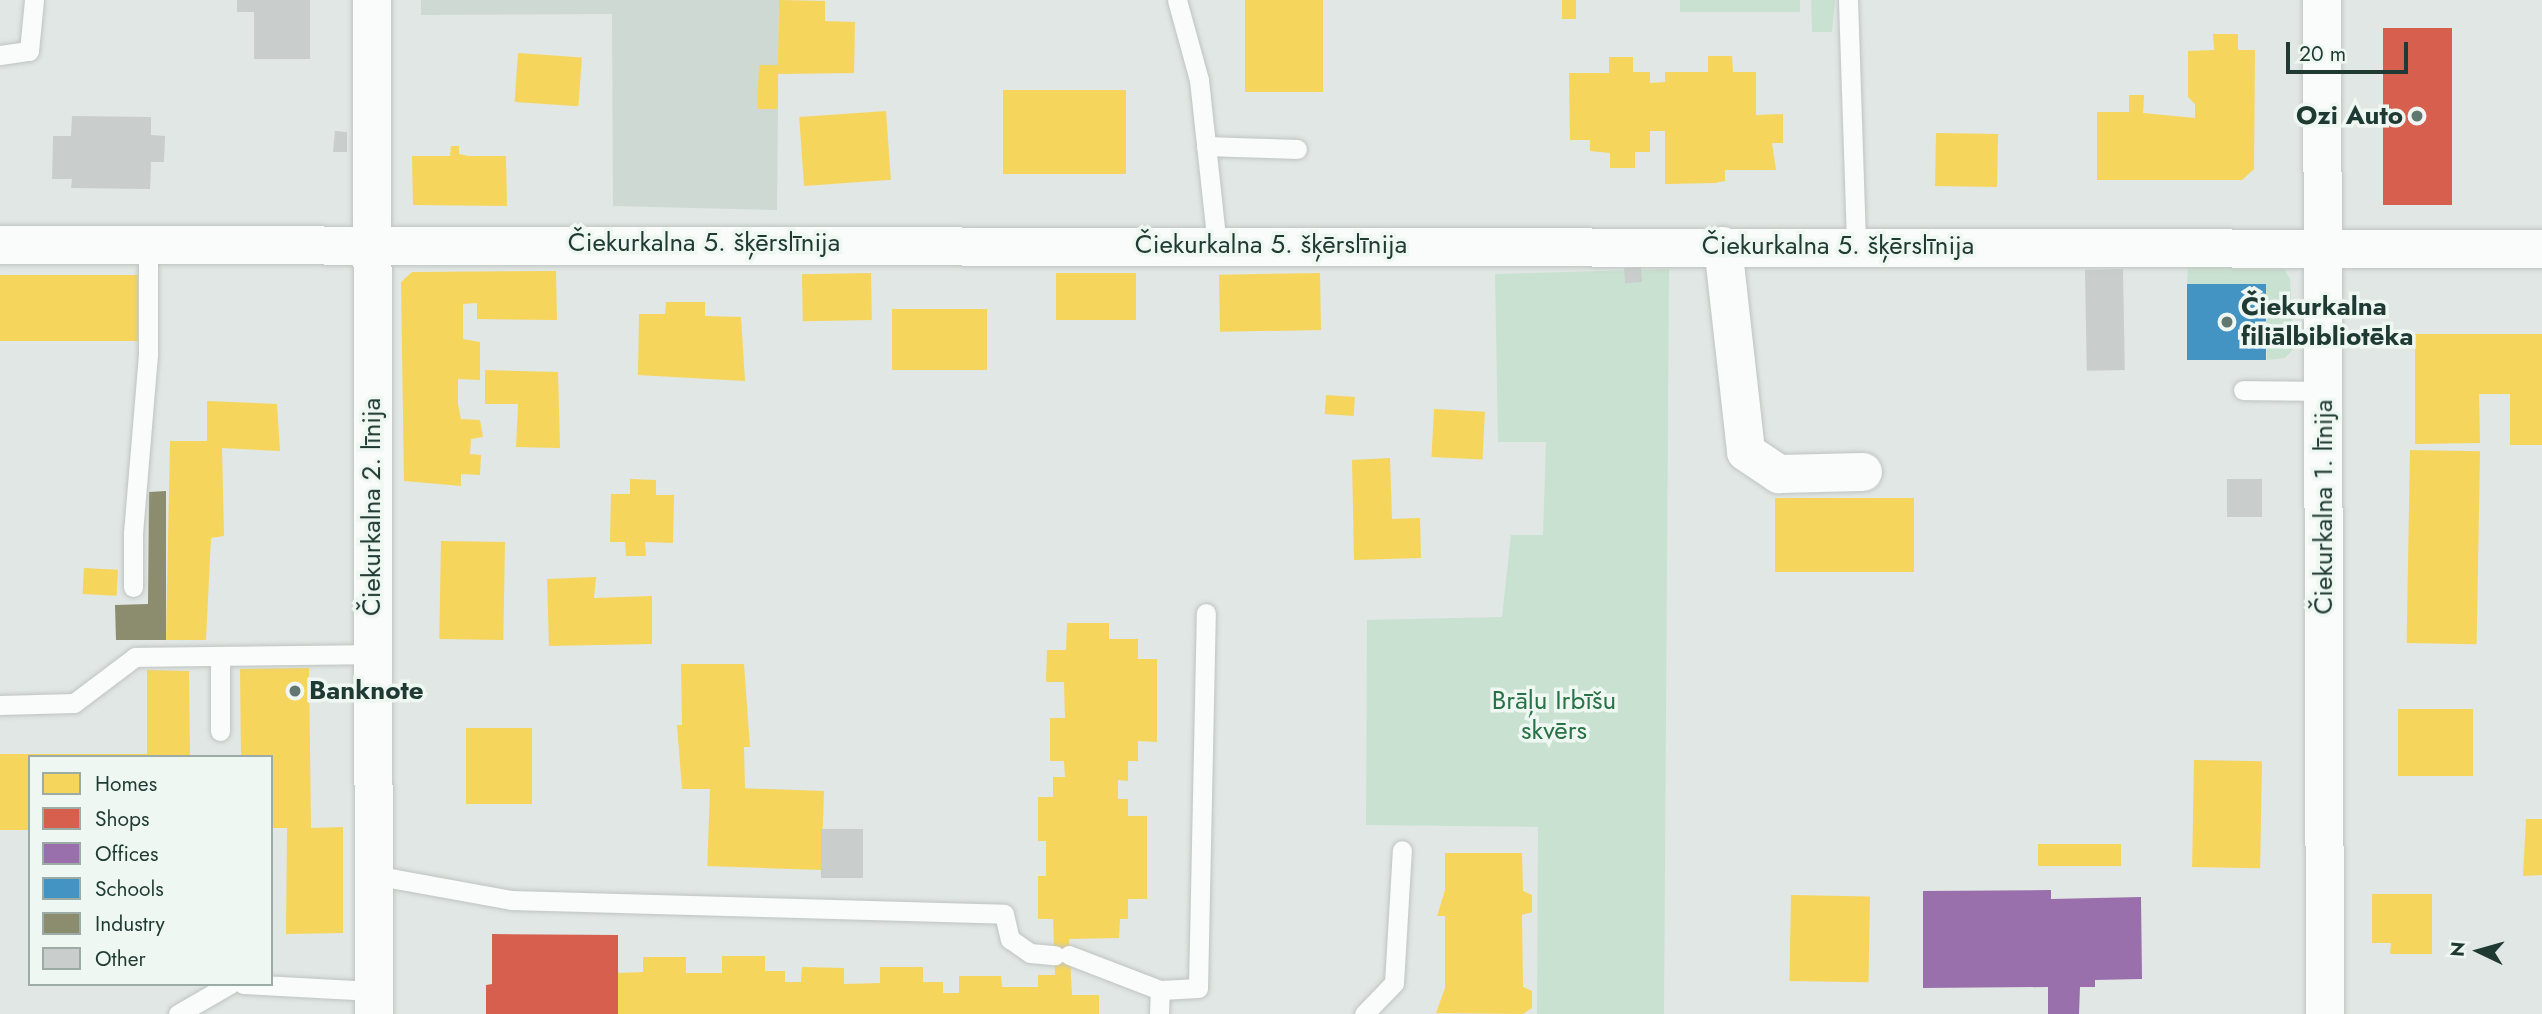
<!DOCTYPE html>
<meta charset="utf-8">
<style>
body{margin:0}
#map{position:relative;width:2542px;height:1014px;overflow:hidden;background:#e1e7e4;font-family:Jost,sans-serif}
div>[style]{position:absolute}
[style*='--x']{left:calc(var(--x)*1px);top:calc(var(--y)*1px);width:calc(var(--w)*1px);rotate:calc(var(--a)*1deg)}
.built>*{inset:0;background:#ced9d4}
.green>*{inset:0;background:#c9e1d1;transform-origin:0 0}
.homes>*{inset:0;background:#f6d55c;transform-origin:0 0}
.shops>*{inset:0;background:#d6604d;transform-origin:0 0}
.offices>*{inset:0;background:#9970ab}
.schools>*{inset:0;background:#4393c3;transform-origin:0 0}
.industry>*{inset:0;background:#8c8c6e}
.building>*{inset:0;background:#c9cecc;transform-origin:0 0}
.roads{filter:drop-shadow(0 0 2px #bec4c1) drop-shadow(0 0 2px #bec4c1)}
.lane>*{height:19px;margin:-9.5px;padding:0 9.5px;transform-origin:9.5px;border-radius:9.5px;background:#fafbfb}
.street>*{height:38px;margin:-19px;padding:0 19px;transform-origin:19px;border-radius:19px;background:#fafbfb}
.secondary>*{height:38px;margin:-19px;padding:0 19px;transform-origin:19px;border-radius:19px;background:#fafbfb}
.dots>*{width:19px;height:19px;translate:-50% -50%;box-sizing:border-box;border:4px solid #eff7f3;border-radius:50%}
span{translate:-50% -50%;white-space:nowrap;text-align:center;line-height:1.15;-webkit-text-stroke:7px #eff7f3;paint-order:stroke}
.poi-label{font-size:26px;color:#1f3a33;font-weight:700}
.right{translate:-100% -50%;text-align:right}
.left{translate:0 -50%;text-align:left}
.street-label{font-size:26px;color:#1f3a33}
.park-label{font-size:26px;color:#297146}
.legend{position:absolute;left:28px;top:755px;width:245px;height:231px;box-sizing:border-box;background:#eff7f3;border:2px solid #9caba6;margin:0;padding:9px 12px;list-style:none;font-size:21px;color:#1f3a33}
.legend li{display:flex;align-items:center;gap:14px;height:35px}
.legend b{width:35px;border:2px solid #9caba6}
.north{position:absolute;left:2444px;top:916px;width:70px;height:70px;-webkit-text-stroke:5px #eff7f3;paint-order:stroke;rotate:275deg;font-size:19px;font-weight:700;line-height:28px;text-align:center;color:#1f3a33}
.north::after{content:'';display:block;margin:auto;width:24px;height:32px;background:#1f3a33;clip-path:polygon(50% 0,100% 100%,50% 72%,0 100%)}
.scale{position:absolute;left:2286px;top:42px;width:122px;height:32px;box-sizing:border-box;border:4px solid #1f3a33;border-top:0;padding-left:9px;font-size:21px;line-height:24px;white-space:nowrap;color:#1f3a33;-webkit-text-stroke:5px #eff7f3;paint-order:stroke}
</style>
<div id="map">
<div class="built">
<i style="clip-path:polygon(421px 0,779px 0,777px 210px,613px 206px,612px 14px,421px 15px)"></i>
</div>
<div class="green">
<i style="left:1680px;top:0;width:120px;height:12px"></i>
<i style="clip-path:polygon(1811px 0,1835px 0,1832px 32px,1812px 32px)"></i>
<i style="clip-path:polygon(2188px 264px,2277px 265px,2285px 270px,2290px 279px,2294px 348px,2285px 358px,2267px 360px,2266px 284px,2187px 284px)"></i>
<i style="clip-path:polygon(1669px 269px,1664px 1014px,1537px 1014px,1538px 827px,1366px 825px,1367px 620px,1502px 617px,1511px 535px,1543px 535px,1546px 442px,1498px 442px,1495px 274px)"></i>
</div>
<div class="homes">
<i style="clip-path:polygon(779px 0,825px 1px,825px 21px,855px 22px,854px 73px,778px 74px,777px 109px,757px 109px,759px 65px,778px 65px)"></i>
<i style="left:1245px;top:0;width:78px;height:92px"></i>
<i style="left:1562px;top:0;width:14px;height:19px"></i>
<i style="clip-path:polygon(2213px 34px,2238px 34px,2238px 50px,2255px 50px,2254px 169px,2242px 180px,2097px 180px,2097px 112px,2129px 112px,2129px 95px,2144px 95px,2143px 113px,2195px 118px,2195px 104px,2188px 97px,2188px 51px,2214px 50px)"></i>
<i style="left:518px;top:53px;width:64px;height:49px;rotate:4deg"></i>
<i style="clip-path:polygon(1708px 56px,1732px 56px,1733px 72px,1756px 72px,1756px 115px,1783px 114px,1783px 143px,1772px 143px,1776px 170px,1725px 170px,1725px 181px,1715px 183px,1665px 184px,1665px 131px,1650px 131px,1650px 152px,1635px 152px,1635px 168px,1610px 168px,1610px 153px,1590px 151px,1590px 140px,1570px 140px,1569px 73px,1609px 73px,1609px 57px,1633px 57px,1633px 72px,1650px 72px,1650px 83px,1665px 82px,1665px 72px,1708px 72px)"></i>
<i style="left:1003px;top:90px;width:123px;height:84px"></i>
<i style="left:886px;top:111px;width:69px;height:87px;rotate:86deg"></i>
<i style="left:1936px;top:133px;width:62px;height:53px;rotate:1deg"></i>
<i style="clip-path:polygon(451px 146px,459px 146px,459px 154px,468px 156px,506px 156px,507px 206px,413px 205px,412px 156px,450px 156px)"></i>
<i style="clip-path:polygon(556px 271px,557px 320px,477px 319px,477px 303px,463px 304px,463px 339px,480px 342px,480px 380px,458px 379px,458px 404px,461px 419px,480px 420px,483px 437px,471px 439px,470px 454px,481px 455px,480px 475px,461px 474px,461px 486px,404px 481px,401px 282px,412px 272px)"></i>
<i style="left:871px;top:273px;width:47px;height:69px;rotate:89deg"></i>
<i style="left:1056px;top:273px;width:80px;height:47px"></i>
<i style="left:1320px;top:273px;width:57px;height:101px;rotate:89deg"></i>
<i style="left:138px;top:275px;width:66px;height:138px;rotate:90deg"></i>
<i style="clip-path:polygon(666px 302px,705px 302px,705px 316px,741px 317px,745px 381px,638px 375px,639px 314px,665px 314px)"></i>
<i style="left:892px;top:309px;width:95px;height:61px"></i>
<i style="clip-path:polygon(2415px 334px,2542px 334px,2542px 445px,2510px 445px,2510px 394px,2479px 394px,2480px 443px,2415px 444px)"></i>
<i style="clip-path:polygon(485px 370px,558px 372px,560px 448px,516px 447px,518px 404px,485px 404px)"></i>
<i style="left:1326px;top:395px;width:29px;height:19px;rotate:4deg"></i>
<i style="clip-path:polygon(207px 401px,277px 404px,280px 451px,222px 448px,224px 536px,211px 538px,206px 640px,166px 640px,170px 441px,207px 441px)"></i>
<i style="left:1434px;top:409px;width:51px;height:48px;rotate:3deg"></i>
<i style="left:2410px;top:450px;width:70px;height:193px;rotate:1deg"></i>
<i style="clip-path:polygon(1390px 458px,1392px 519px,1420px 518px,1421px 558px,1354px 560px,1352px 460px)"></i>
<i style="clip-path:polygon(630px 479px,656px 480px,656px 495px,674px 495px,673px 543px,645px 542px,646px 556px,626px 556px,625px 542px,610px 542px,611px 494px,630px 494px)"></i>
<i style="left:1914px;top:498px;width:74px;height:139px;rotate:90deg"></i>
<i style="left:441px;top:541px;width:64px;height:98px;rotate:1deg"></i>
<i style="left:84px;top:568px;width:34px;height:26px;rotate:3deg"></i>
<i style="clip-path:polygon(596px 577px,594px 598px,652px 596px,652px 644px,549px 646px,547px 579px)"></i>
<i style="clip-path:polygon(1067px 623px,1109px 623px,1109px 639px,1138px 639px,1138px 659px,1157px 659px,1157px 742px,1138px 741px,1138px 761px,1128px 761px,1128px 781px,1118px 780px,1118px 799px,1128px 799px,1128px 816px,1147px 816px,1147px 899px,1128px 899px,1128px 919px,1120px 919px,1119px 938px,1069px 939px,1072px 995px,1099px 995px,1099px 1014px,618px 1014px,618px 973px,643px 972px,643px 957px,686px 957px,686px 973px,722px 973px,722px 956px,765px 956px,765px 971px,785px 971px,785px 982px,801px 982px,802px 967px,844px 968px,844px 984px,880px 983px,880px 967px,923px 967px,923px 982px,943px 982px,943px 993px,959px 993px,959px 976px,1001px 976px,1002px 987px,1038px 987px,1038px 975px,1055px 975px,1053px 919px,1038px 919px,1038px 876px,1046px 876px,1046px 841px,1038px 841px,1038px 797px,1053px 797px,1053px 777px,1065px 777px,1064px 761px,1050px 761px,1050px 718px,1065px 718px,1064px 682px,1046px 682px,1047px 650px,1066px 650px)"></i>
<i style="clip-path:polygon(681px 664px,744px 664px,750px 747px,744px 747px,745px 789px,682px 789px,677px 725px,682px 725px)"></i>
<i style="clip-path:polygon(309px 668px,311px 828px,343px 827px,343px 933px,286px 934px,287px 828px,271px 828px,271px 757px,241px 757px,240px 669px)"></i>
<i style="clip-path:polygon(147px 670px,189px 671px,190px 757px,30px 757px,30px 830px,0 830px,0 754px,147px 754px)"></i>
<i style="left:2398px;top:709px;width:75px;height:67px"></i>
<i style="left:466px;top:728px;width:66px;height:76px"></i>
<i style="left:2194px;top:760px;width:68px;height:107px;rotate:1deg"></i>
<i style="left:824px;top:791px;width:79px;height:114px;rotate:92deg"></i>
<i style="clip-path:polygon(2526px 819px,2542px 819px,2542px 875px,2523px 876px)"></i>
<i style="left:2038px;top:844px;width:83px;height:22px"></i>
<i style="clip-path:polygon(1445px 853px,1522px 853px,1523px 891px,1532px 895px,1532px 912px,1522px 915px,1523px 987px,1532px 991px,1532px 1008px,1523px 1014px,1436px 1013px,1445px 988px,1445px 916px,1437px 916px,1445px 890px)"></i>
<i style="clip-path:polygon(2372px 894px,2432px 894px,2432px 954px,2390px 954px,2391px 943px,2372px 943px)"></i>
<i style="left:1791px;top:895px;width:79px;height:86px;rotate:1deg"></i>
</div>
<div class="shops">
<i style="left:2383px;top:28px;width:69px;height:177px"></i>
<i style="clip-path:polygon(492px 934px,618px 935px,618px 1014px,486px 1014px,486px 985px,492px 984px)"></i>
</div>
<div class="offices">
<i style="clip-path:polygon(2051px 890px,2051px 899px,2141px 897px,2142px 979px,2095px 980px,2095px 987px,2080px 987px,2079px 1014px,2048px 1014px,2048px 987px,1923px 988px,1923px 891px)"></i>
</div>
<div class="schools">
<i style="left:2187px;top:284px;width:79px;height:76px"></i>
</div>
<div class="industry">
<i style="clip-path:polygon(166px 491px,166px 640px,116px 640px,115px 605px,148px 604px,149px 492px)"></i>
</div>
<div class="building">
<i style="clip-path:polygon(237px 0,310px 0,310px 59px,254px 59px,254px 12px,237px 12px)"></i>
<i style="clip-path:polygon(72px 116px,151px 117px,151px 135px,165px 136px,164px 162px,151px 162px,150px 189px,71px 188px,72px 179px,52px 179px,53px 136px,71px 136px)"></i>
<i style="clip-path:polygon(335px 131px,347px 132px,347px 152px,333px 152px)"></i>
<i style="left:1641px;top:267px;width:15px;height:17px;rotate:86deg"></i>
<i style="left:2123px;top:269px;width:101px;height:38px;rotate:89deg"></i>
<i style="left:2262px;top:479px;width:38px;height:35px;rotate:90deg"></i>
<i style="left:863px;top:829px;width:49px;height:42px;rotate:90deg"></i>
</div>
<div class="roads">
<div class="lane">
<i style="--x:1177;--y:0;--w:83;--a:74.6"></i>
<i style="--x:1199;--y:80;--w:166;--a:83.8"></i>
<i style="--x:1848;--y:0;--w:246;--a:88.1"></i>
<i style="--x:0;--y:55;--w:29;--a:-8"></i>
<i style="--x:29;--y:51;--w:51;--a:-84.4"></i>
<i style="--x:1206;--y:146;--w:91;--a:1.9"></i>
<i style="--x:2243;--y:390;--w:81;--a:0.7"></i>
<i style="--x:133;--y:587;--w:54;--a:-90"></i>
<i style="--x:133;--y:533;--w:180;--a:-85.2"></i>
<i style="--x:148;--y:354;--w:110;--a:-90"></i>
<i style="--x:220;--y:656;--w:75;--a:90"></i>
<i style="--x:0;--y:705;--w:74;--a:-1.5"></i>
<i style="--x:74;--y:703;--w:76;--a:-37"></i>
<i style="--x:135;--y:657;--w:237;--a:-0.7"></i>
<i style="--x:374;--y:875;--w:140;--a:10.3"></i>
<i style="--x:512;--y:900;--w:492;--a:1.6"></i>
<i style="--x:1004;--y:914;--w:26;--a:77"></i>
<i style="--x:1010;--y:939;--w:24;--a:35"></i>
<i style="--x:1030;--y:953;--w:25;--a:5"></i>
<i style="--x:1069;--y:955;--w:97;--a:21"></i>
<i style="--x:243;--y:984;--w:130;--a:3.1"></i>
<i style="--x:178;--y:1014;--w:60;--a:-30"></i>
<i style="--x:1159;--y:1014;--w:24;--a:-88"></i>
<i style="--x:1160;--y:990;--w:38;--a:-3"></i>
<i style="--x:1198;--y:988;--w:375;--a:-88.8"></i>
<i style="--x:1364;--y:1014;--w:43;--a:-45.9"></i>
<i style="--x:1394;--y:983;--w:133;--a:-86.6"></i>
</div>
<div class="street">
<i style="--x:0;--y:245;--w:2542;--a:0.09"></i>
<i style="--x:1723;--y:246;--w:207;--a:83.6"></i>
<i style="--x:1746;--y:452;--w:40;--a:34"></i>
<i style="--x:1779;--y:474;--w:84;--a:-1.4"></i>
</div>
<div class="secondary">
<i style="--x:372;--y:0;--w:1014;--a:89.89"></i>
<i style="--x:2322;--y:0;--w:1014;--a:89.83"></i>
</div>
</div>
<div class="dots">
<i style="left:2417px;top:116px;background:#637771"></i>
<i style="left:2227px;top:322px;background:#637771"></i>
<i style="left:295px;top:691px;background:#637771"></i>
</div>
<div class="poi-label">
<span class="right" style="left:2403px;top:116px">Ozi Auto</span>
<span class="left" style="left:2241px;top:322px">Čiekurkalna<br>filiālbibliotēka</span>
<span class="left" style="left:309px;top:691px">Banknote</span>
</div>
<div class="street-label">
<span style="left:704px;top:243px">Čiekurkalna 5. šķērslīnija</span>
<span style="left:1271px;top:245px">Čiekurkalna 5. šķērslīnija</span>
<span style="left:1838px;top:246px">Čiekurkalna 5. šķērslīnija</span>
<span style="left:372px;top:507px;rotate:-90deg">Čiekurkalna 2. līnija</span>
<span style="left:2324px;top:507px;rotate:-90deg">Čiekurkalna 1. līnija</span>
</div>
<div class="park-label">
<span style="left:1554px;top:716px">Brāļu Irbīšu<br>skvērs</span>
</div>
<ul class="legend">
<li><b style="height:19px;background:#f6d55c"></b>Homes</li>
<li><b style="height:19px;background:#d6604d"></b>Shops</li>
<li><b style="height:19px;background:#9970ab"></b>Offices</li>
<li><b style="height:19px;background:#4393c3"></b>Schools</li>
<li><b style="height:19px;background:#8c8c6e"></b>Industry</li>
<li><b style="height:19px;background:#c9cecc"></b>Other</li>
</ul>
<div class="north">N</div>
<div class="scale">20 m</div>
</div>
